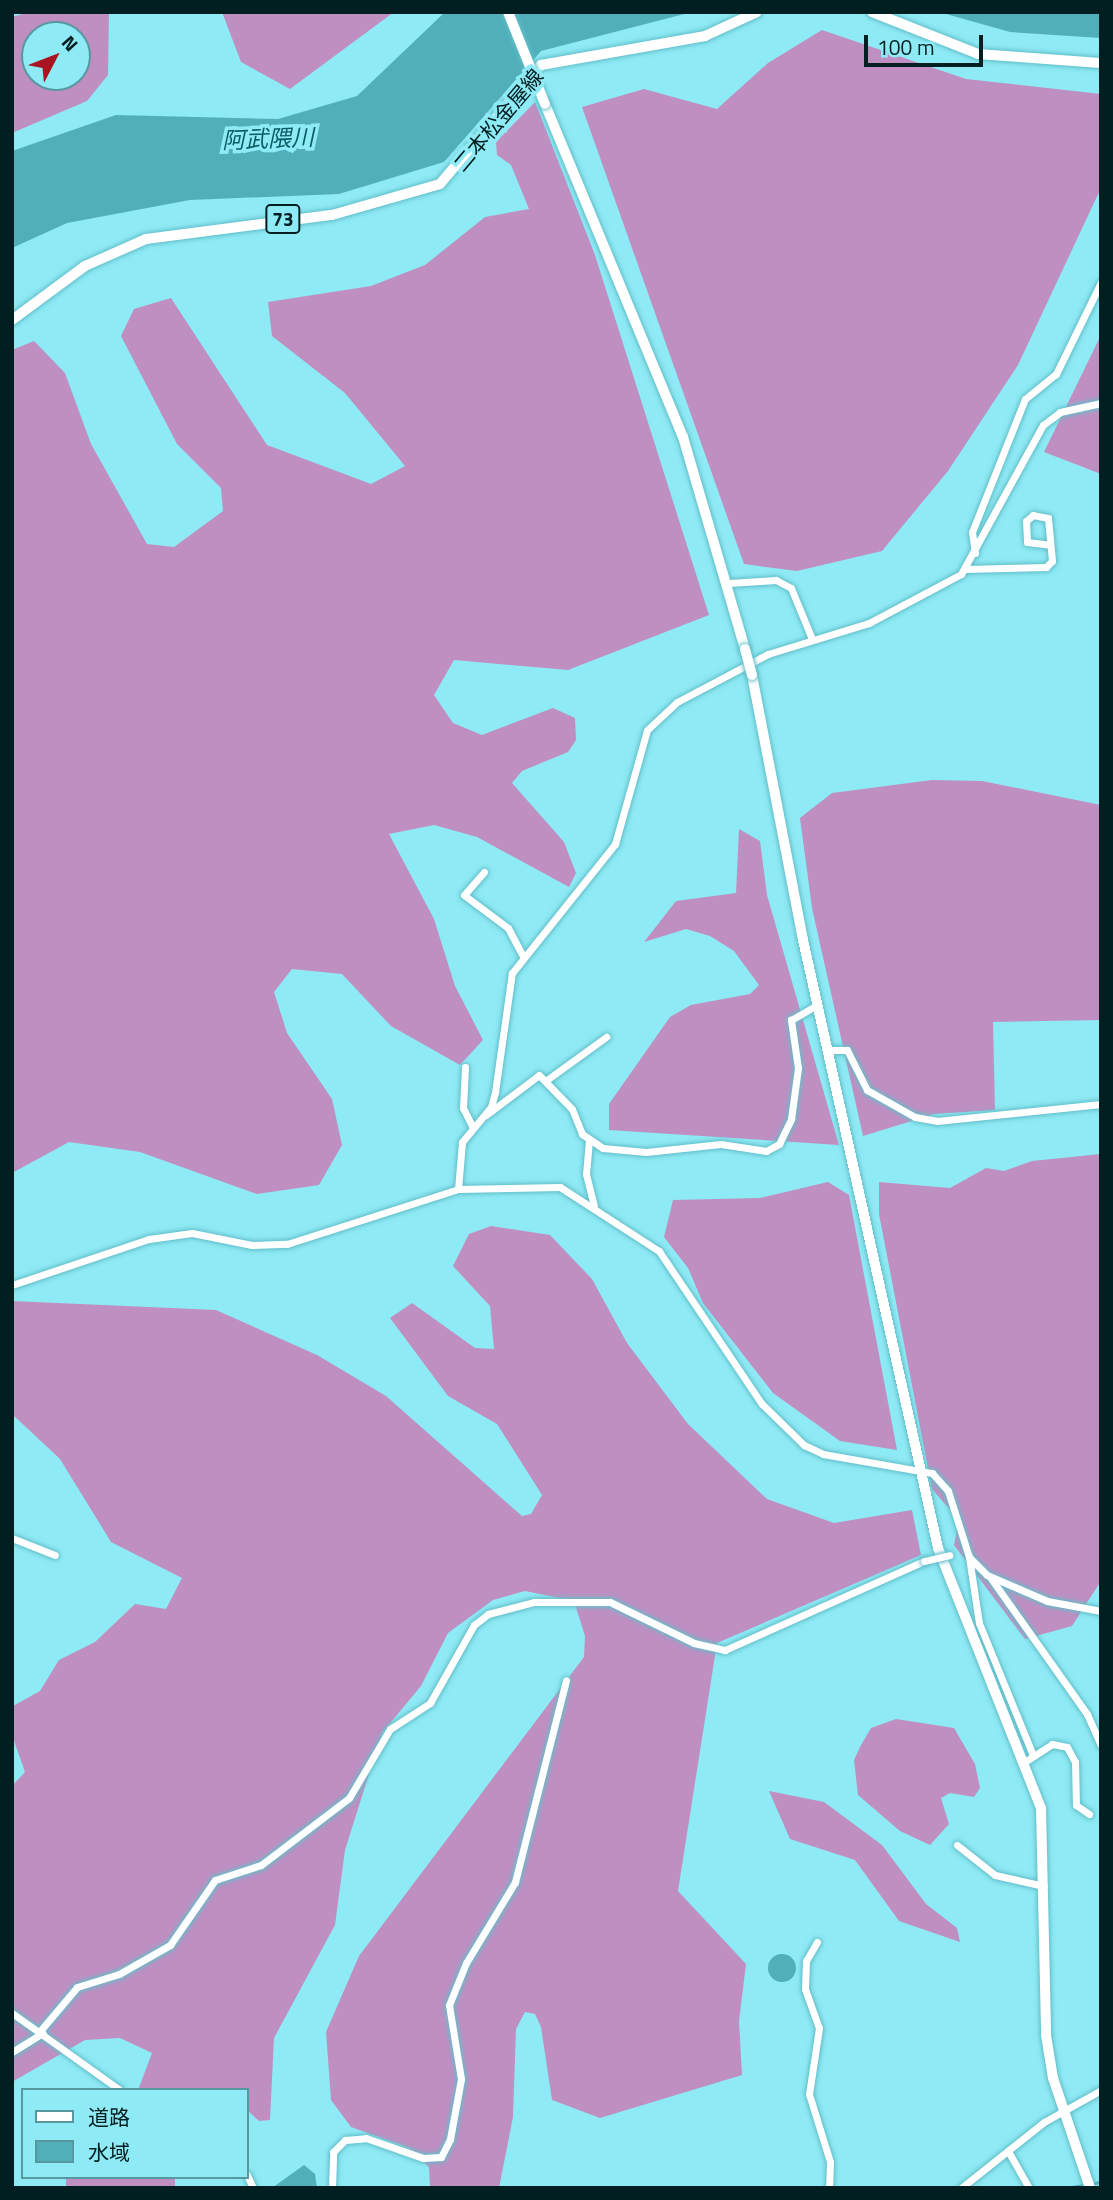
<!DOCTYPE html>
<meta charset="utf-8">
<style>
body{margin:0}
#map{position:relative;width:1113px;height:2200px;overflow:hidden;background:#8eeaf4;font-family:"Titillium Web","Noto Sans JP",sans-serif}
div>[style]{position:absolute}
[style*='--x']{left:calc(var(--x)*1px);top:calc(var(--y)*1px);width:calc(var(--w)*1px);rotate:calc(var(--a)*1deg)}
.forest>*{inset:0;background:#bf8fc2;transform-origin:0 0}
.water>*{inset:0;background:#51afba}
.round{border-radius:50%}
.stream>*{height:2.5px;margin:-1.25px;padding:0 1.25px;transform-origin:1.25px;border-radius:1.25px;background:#51afba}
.roads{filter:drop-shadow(0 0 2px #62bec9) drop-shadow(0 0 2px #62bec9)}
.street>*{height:7px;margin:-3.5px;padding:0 3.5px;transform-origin:3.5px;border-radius:3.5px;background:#fff}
.secondary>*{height:10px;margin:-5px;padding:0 5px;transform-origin:5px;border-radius:5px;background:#fff}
.primary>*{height:10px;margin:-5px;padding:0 5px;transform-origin:5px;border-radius:5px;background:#fff}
.bridges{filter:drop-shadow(0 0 2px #62bec9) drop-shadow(0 0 2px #62bec9)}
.street-bridge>*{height:7px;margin:-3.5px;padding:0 3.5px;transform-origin:3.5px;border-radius:3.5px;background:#fff}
.secondary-bridge>*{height:10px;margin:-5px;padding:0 5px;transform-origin:5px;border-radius:5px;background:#fff}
span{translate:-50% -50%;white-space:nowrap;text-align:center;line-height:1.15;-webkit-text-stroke:7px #8eeaf4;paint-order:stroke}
.shield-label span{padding:2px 5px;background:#8eeaf4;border:2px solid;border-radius:5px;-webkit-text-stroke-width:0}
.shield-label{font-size:19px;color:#011e21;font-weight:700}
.street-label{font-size:21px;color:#011e21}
.water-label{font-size:23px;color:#0a5d65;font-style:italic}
.frame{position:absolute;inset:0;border:14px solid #011e21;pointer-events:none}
.legend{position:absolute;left:21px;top:2088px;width:228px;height:91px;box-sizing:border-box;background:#8eeaf4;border:2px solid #5698a0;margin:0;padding:9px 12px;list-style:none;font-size:21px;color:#011e21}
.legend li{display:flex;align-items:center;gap:14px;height:35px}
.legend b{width:35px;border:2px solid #5698a0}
.north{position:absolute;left:21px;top:21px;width:70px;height:70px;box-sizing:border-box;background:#8eeaf4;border:2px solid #5698a0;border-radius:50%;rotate:48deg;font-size:19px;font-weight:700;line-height:28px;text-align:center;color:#011e21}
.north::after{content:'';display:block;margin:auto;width:24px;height:32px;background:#a91420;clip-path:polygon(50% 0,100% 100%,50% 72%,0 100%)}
.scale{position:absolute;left:864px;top:35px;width:119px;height:32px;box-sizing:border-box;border:4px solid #011e21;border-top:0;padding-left:9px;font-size:21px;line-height:24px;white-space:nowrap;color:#011e21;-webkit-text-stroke:5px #8eeaf4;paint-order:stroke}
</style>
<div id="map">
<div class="forest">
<i style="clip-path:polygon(evenodd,30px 12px,109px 12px,108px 75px,87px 101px,12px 133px,12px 17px,30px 12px,35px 35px,77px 35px,77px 77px,35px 77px,35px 35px)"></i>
<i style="clip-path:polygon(222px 12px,394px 12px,290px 89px,241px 62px)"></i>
<i style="clip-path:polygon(822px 30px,966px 79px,1101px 94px,1101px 188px,1018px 365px,948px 471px,882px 551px,797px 571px,744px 564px,582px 107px,644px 89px,717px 109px,768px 63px)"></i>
<i style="clip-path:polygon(535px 102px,595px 255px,709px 615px,568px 670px,454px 660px,434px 695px,453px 723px,482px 735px,553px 708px,575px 718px,576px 740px,568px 752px,522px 771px,512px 783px,564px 842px,576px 873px,569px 887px,477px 837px,434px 825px,389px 834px,434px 919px,455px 986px,483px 1040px,460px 1065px,391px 1026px,342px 974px,292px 969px,274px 992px,287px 1033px,332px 1099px,342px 1145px,319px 1185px,257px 1194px,140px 1152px,69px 1142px,12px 1173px,12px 350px,34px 341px,65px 373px,91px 444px,147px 544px,174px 547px,223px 511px,221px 488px,177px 444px,121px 336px,134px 309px,171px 298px,267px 445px,371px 484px,405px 466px,345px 393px,272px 336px,268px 302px,371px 286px,425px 265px,485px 217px,529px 209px,511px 165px,497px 155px,496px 142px)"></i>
<i style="clip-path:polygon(1101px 335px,1101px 474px,1044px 452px)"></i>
<i style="clip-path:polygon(932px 780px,982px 781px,1101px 805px,1101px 1020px,993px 1022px,995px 1110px,934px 1114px,863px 1136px,812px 908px,800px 818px,832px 793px)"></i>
<i style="clip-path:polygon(739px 829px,760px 841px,767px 895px,839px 1145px,609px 1130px,609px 1104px,670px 1017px,691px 1005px,750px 994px,759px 985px,734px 951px,710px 936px,686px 929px,644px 942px,676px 901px,736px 893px)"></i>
<i style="clip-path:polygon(1101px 1154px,1101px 1581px,1072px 1626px,1025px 1639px,954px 1545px,959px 1520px,932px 1489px,879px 1214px,879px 1182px,950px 1188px,986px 1168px,1004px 1171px,1032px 1161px)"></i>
<i style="clip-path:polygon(828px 1182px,849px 1195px,897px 1450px,840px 1441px,773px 1393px,703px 1303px,688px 1268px,664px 1237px,673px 1200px,760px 1198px)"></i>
<i style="clip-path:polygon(491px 1226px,550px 1235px,592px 1279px,627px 1343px,688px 1424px,767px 1499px,834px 1523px,912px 1510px,921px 1555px,717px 1643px,678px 1891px,746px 1964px,739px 2021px,742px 2075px,600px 2118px,552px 2100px,541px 2027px,535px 2014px,525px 2012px,516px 2029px,513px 2117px,499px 2188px,430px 2188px,429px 2167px,409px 2148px,351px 2127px,331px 2100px,326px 2032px,359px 1956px,584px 1657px,585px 1636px,574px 1601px,525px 1591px,493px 1600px,448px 1633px,421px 1686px,382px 1733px,345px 1850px,335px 1925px,274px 2038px,270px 2120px,259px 2121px,247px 2110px,247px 2090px,138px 2090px,152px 2053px,120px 2038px,85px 2040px,12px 2082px,12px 1786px,25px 1772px,12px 1735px,13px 1706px,40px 1691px,59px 1660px,95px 1642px,135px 1604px,166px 1609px,182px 1578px,111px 1542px,60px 1459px,12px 1414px,12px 1301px,216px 1310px,317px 1355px,386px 1396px,522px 1516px,531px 1514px,542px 1495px,497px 1424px,448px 1396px,390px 1318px,412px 1303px,475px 1348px,494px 1349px,490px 1306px,453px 1266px,469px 1234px)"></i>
<i style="clip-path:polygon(896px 1719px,954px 1728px,975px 1764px,980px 1788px,974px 1797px,950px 1793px,941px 1798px,949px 1824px,930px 1845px,900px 1831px,858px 1795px,854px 1760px,861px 1745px,871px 1728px)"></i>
<i style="clip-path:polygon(769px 1791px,824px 1802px,882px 1845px,926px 1904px,957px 1928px,960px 1942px,899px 1921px,855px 1860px,790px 1839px)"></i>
<i style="left:66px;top:2177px;width:109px;height:12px"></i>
</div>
<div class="water">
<i style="clip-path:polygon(445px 12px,692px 12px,541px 51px,444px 162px,339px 194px,190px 200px,67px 223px,12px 248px,12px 151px,116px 115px,278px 119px,357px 96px)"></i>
<i style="clip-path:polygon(939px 12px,1101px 12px,1101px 38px,1010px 32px)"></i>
<i class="round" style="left:768px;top:1954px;width:28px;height:28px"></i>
<i style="clip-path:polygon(304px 2165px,315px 2174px,317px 2188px,272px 2188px)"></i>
</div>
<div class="stream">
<i style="--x:1066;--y:2188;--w:36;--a:-10"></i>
</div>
<div class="roads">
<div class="street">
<i style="--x:975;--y:553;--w:21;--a:-98"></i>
<i style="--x:972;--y:532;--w:143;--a:-68.3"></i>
<i style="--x:1025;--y:399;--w:40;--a:-39"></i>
<i style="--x:1056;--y:374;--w:102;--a:-63.9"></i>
<i style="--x:965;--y:569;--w:81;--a:-1.4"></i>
<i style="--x:1046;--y:567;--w:8;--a:-45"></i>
<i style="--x:1052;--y:561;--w:43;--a:-95.3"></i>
<i style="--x:1048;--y:518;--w:15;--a:-169"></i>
<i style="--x:1033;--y:515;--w:9;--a:139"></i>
<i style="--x:1026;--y:521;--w:21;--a:87"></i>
<i style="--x:1027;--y:542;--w:23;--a:7"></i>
<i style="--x:729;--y:583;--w:47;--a:-3.7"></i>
<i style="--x:776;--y:580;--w:17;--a:28"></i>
<i style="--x:791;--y:588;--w:55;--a:67.6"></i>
<i style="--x:484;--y:872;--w:30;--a:131"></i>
<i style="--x:464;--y:895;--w:55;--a:36.9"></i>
<i style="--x:508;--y:928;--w:32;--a:62"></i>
<i style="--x:829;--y:1050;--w:18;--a:0"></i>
<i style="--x:847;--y:1050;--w:45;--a:63.4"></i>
<i style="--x:867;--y:1090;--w:55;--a:29.4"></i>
<i style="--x:915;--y:1117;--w:22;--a:10"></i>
<i style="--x:937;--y:1121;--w:165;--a:-5.9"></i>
<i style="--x:465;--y:1067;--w:41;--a:92.8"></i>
<i style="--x:463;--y:1108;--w:22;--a:63"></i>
<i style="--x:548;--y:1079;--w:72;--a:-35.9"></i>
<i style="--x:486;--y:1115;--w:66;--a:-37"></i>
<i style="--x:539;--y:1075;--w:47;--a:45.9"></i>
<i style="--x:572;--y:1109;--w:27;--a:68"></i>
<i style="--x:582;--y:1134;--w:25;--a:34"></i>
<i style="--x:603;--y:1148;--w:43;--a:5.3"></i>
<i style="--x:646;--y:1152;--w:75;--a:-6.1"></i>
<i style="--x:721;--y:1144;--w:46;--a:8.8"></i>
<i style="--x:766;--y:1151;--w:15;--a:-28"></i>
<i style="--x:779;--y:1144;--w:28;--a:-64"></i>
<i style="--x:791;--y:1119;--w:51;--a:-82.2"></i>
<i style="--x:798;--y:1068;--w:49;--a:-98.3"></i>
<i style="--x:791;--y:1020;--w:30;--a:-30"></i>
<i style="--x:589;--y:1140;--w:34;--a:95"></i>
<i style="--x:586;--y:1174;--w:32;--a:76"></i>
<i style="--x:458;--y:1189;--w:47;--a:-85.1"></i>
<i style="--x:462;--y:1142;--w:45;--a:-50.4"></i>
<i style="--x:491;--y:1107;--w:16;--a:-75"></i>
<i style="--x:495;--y:1092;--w:120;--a:-81.9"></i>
<i style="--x:512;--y:973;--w:165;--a:-51.4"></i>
<i style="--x:615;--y:844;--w:118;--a:-74.3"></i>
<i style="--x:647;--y:730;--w:41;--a:-43"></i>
<i style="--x:677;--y:702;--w:103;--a:-27.8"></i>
<i style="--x:768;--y:654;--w:106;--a:-17.1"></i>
<i style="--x:869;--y:623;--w:104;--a:-28"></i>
<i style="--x:961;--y:574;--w:170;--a:-61.2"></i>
<i style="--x:1043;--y:425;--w:21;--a:-37"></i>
<i style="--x:1060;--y:412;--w:42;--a:-12.4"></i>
<i style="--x:12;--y:1285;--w:145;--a:-18.6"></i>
<i style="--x:149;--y:1239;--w:43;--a:-7.9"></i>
<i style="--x:192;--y:1233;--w:61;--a:11.3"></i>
<i style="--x:252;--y:1245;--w:35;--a:-2"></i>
<i style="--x:287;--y:1244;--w:180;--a:-17.8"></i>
<i style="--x:458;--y:1189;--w:102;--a:-1.1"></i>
<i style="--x:560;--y:1187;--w:118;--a:32.9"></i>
<i style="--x:659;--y:1251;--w:184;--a:56.1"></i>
<i style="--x:762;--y:1404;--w:59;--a:44.3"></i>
<i style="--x:804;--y:1445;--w:21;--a:25"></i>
<i style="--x:823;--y:1454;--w:111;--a:9.9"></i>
<i style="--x:932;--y:1473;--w:24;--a:48"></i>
<i style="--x:948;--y:1491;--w:69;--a:72.3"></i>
<i style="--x:969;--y:1557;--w:25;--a:45"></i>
<i style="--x:987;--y:1575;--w:65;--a:23.4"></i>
<i style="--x:1047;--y:1601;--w:55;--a:10.5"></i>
<i style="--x:12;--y:1538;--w:46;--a:21.6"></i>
<i style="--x:969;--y:1557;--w:67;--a:81.4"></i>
<i style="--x:979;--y:1623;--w:143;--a:67.8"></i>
<i style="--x:990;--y:1577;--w:168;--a:54.7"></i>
<i style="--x:1087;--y:1714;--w:34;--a:66"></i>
<i style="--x:1026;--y:1761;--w:31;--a:-33"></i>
<i style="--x:1052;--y:1744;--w:15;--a:11"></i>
<i style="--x:1067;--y:1747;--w:17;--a:62"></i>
<i style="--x:1075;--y:1762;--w:43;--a:88.7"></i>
<i style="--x:1076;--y:1805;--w:16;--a:35"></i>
<i style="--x:957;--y:1845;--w:48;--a:38.3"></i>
<i style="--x:995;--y:1875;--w:50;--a:12.7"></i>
<i style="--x:817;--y:1942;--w:22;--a:120"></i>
<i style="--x:806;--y:1961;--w:28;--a:92"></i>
<i style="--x:805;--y:1989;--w:41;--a:70.3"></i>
<i style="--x:819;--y:2028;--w:67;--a:98.6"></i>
<i style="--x:809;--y:2094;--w:71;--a:72.8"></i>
<i style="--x:830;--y:2162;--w:26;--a:92"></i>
<i style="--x:12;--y:2013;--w:133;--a:35.5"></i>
<i style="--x:40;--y:2031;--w:57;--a:-49.9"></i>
<i style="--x:77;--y:1987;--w:44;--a:-17.2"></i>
<i style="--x:119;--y:1974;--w:59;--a:-29.6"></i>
<i style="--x:170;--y:1945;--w:79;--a:-55.3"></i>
<i style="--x:215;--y:1880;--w:48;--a:-18.1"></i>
<i style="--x:261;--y:1865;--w:111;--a:-37.3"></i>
<i style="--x:349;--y:1798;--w:80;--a:-59.3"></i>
<i style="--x:390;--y:1729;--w:48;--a:-33"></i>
<i style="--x:430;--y:1703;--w:90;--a:-60.6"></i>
<i style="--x:474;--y:1625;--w:18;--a:-38"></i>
<i style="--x:488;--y:1614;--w:48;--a:-14.6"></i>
<i style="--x:534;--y:1602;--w:76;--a:0"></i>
<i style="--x:610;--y:1602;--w:93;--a:26"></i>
<i style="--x:694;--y:1643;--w:32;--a:13"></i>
<i style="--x:725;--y:1650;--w:218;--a:-24.1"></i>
<i style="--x:12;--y:2052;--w:36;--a:-32"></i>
<i style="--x:1008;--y:2151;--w:43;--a:60.4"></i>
<i style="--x:247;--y:2175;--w:14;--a:65"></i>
<i style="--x:332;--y:2188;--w:36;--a:-88"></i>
<i style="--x:333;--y:2152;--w:17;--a:-45"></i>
<i style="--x:345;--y:2140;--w:21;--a:-5"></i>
<i style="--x:366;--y:2138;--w:60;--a:19.3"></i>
<i style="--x:423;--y:2158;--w:18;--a:-3"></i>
<i style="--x:441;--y:2157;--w:20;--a:-63"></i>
<i style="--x:450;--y:2139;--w:61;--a:-79.6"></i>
<i style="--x:461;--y:2079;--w:75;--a:-99.2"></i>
<i style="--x:449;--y:2005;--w:45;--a:-68"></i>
<i style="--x:466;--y:1963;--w:95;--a:-58.8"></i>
<i style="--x:515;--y:1882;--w:208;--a:-75.8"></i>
<i style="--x:961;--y:2188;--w:106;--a:-38.5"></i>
<i style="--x:1044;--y:2122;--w:65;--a:-29.3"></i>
</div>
<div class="secondary">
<i style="--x:545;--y:104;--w:360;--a:67.5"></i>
<i style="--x:683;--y:437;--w:221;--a:73.7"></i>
<i style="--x:752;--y:675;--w:270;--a:79.1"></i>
<i style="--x:803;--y:940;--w:623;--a:77.48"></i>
<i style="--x:938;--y:1548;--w:280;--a:68.4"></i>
<i style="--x:1041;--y:1808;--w:227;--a:88.7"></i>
<i style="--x:1046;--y:2035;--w:44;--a:80.8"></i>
<i style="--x:1053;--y:2078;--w:116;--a:71.4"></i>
</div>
<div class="primary">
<i style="--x:872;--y:12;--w:114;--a:21.6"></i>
<i style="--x:978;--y:54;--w:123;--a:4.2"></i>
<i style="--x:12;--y:320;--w:91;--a:-36.5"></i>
<i style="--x:85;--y:266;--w:67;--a:-23.9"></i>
<i style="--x:146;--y:239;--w:188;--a:-7.4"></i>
<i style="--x:332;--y:215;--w:112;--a:-16"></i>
<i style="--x:440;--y:184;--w:156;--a:-49.7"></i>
<i style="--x:541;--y:65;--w:167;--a:-10"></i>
<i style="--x:705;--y:36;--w:57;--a:-24.8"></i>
</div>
</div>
<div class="bridges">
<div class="street-bridge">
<i style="--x:924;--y:1561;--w:26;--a:-13"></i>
</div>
<div class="secondary-bridge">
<i style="--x:508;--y:12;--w:99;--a:68.1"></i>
<i style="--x:745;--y:649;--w:27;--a:75"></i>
</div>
</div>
<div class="shield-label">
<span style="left:283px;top:219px">73</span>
</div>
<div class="street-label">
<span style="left:498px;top:120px;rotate:-50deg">二本松金屋線</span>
</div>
<div class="water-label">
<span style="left:268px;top:139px;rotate:-2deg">阿武隈川</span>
</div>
<div class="frame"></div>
<ul class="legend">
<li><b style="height:9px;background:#fff"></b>道路</li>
<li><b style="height:19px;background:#51afba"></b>水域</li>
</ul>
<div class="north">N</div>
<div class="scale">100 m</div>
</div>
